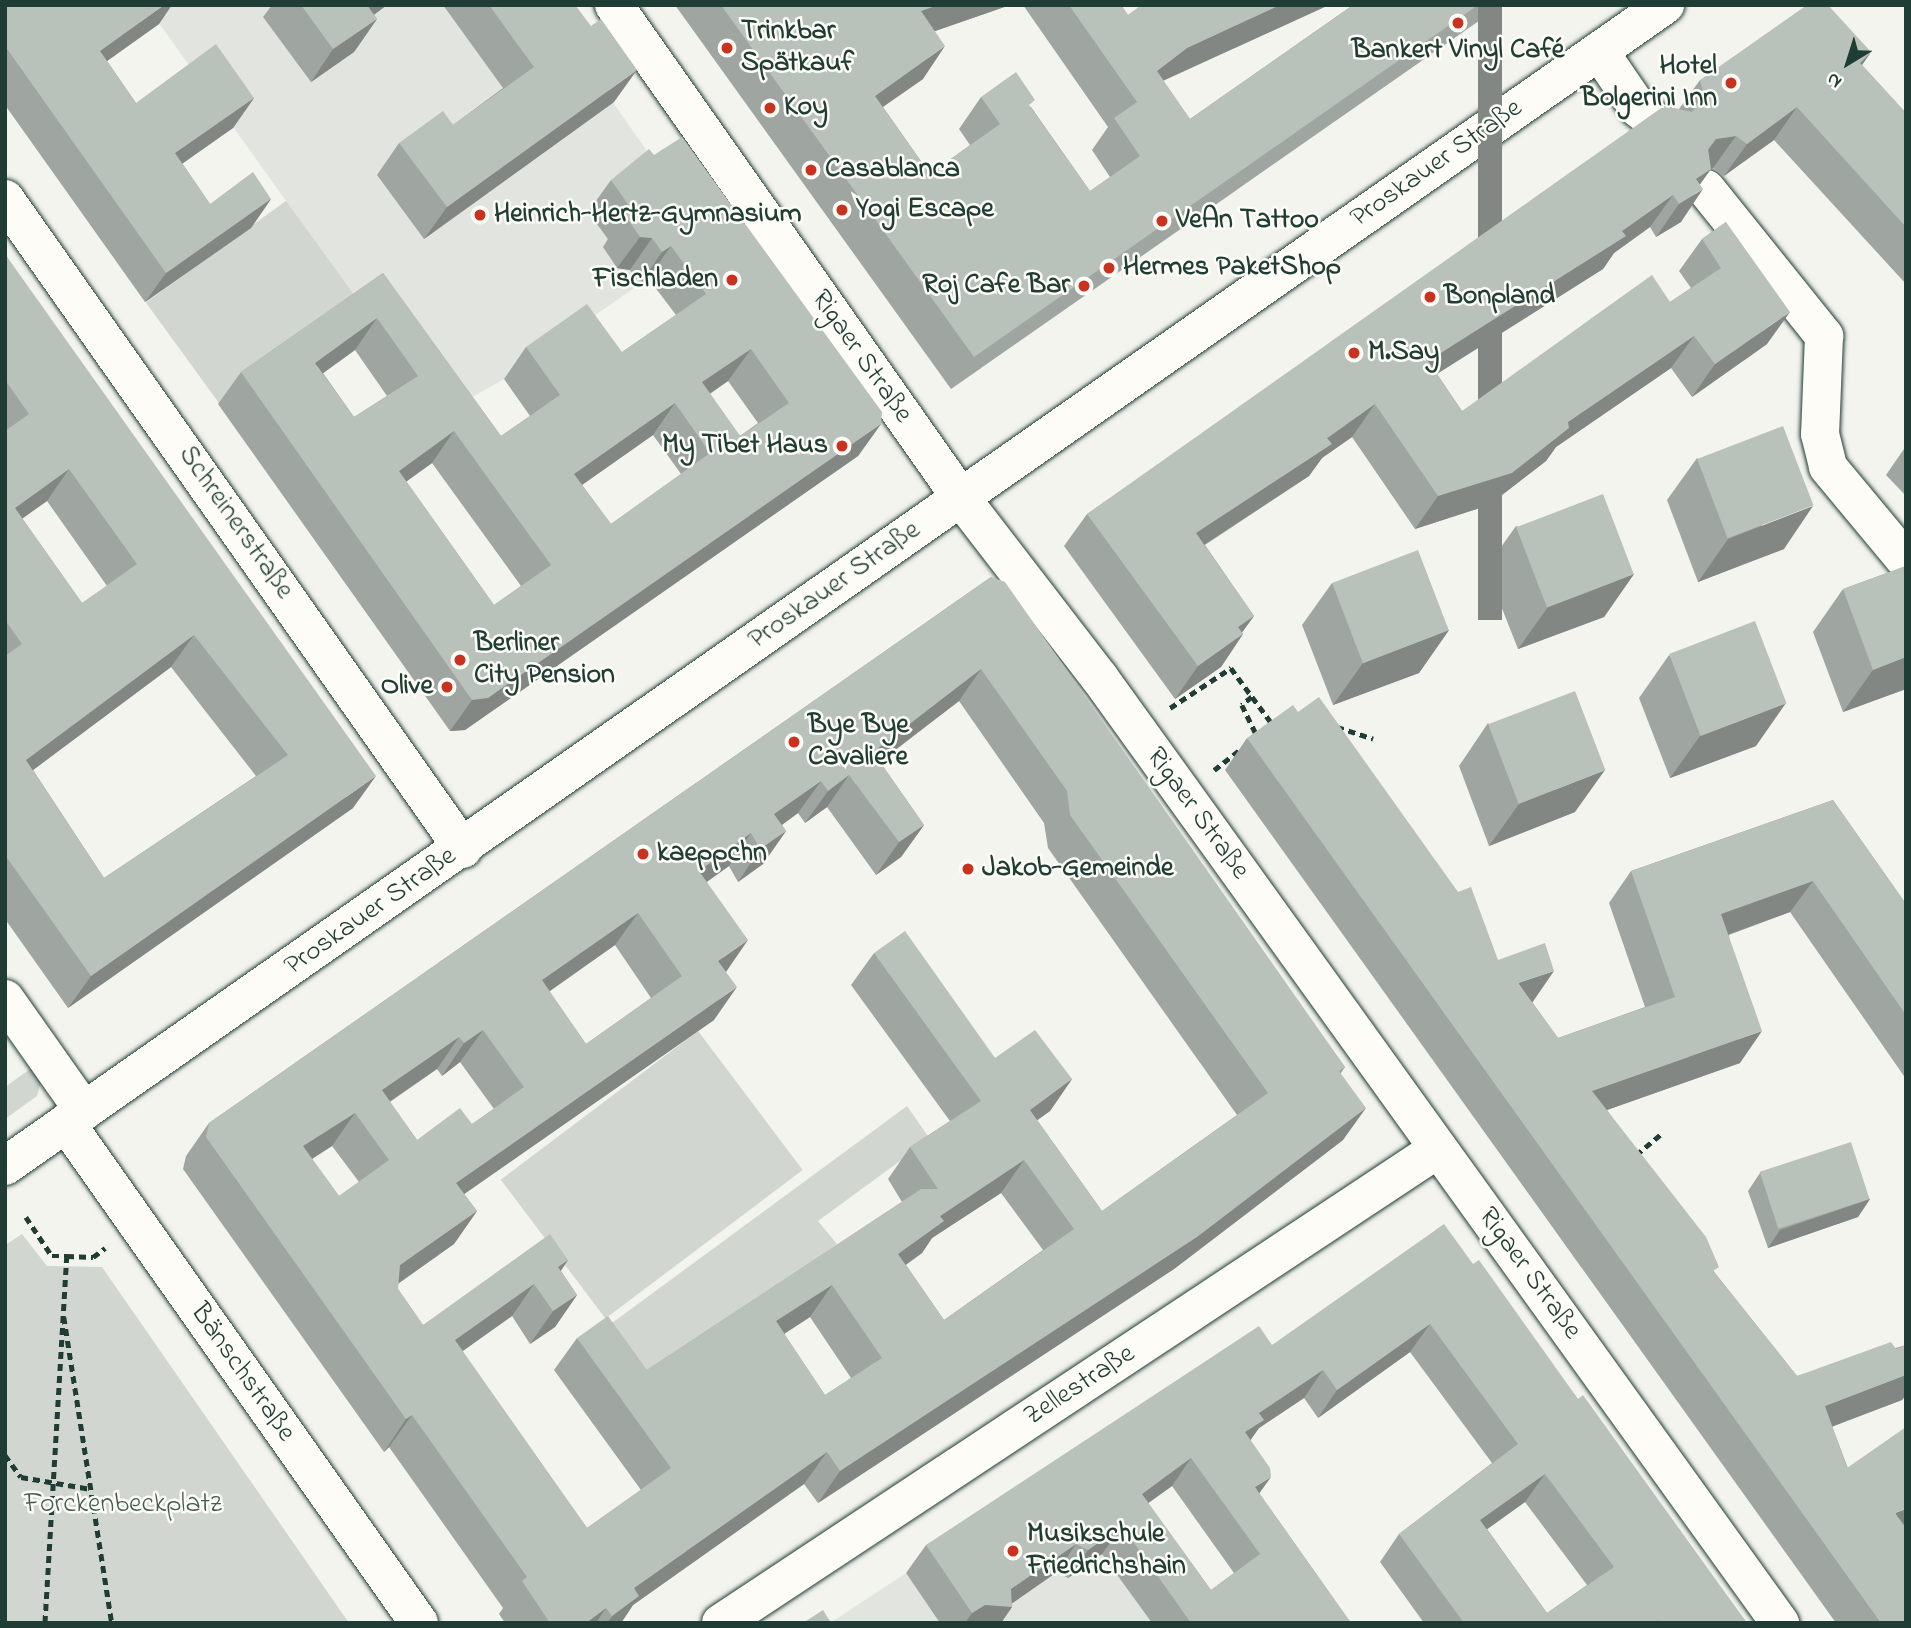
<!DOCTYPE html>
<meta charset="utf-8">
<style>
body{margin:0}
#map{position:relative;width:1911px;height:1628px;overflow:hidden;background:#f4f4ef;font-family:"Indie Flower",sans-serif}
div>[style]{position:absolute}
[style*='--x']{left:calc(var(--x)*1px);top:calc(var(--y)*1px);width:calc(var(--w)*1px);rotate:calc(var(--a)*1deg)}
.built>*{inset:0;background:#e2e5df}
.green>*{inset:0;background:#d1d6d1;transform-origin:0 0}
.path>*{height:4.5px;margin-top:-2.25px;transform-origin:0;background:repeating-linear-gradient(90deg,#1f3d34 0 7px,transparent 0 12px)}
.roads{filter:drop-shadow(0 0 2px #1f3d34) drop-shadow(0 0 2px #1f3d34)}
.street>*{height:38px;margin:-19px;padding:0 19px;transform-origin:19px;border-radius:19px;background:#fdfcf7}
.secondary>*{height:38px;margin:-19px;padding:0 19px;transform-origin:19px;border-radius:19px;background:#fdfcf7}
.wall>*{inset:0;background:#9fa6a1}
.shaded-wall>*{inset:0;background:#828783;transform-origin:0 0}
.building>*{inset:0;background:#b9c1bb;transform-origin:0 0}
.dots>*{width:19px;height:19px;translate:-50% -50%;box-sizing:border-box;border:4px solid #fdfcf7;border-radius:50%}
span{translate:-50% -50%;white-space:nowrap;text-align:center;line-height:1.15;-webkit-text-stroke:5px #fdfcf7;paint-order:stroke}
.poi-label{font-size:28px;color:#1f3d34;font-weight:700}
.left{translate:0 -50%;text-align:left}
.right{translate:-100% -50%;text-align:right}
.street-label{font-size:28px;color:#1f3d34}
.park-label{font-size:28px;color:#435c53}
.frame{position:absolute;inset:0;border:7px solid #1f3d34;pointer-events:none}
.north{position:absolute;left:1813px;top:28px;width:70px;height:70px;-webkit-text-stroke:5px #fdfcf7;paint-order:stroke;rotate:218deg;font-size:19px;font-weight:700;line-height:28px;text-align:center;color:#1f3d34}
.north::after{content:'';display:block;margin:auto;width:24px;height:32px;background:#1f3d34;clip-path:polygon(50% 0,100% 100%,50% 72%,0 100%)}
</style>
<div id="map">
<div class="built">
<i style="clip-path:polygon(146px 5px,545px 5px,707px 237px,504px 379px,441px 415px,361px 305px,145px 302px,286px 201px)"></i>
<i style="clip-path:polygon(1051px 1478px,1152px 1623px,830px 1623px)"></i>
</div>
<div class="green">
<i style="left:286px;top:201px;width:128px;height:173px;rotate:54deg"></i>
<i style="left:698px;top:1031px;width:174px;height:247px;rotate:53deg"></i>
<i style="clip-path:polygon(33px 1067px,41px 1082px,37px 1096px,5px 1119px,5px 1087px)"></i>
<i style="clip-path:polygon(907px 1106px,930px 1139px,818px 1221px,837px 1244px,634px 1391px,593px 1337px)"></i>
<i style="clip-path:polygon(22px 1234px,47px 1266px,102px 1267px,349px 1623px,5px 1623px,5px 1245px)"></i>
</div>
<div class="path">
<i style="--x:1252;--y:697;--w:13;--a:141"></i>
<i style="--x:1242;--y:705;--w:34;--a:64"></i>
<i style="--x:1170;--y:708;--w:73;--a:-33.3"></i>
<i style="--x:1231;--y:668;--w:71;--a:53.6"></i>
<i style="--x:1337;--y:727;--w:38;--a:18"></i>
<i style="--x:1214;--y:770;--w:36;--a:-38"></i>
<i style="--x:1636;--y:1155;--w:34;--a:-40"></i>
<i style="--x:26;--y:1217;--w:47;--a:56.3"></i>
<i style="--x:52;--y:1256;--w:15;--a:0"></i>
<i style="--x:67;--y:1256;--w:368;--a:93.4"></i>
<i style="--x:67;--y:1256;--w:26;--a:2"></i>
<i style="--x:93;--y:1257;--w:15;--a:-37"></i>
<i style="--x:64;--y:1317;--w:310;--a:81.1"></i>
<i style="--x:5;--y:1455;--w:27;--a:54"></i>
<i style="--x:21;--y:1477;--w:71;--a:9.7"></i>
</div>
<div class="roads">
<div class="street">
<i style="--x:614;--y:5;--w:603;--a:54.86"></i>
<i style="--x:961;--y:498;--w:226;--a:52.4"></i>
<i style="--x:1099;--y:677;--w:1166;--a:54.25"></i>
<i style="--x:1599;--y:51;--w:69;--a:55.6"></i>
<i style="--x:1638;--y:108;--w:28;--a:38"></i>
<i style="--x:1706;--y:189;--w:189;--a:51.2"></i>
<i style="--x:1824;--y:336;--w:98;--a:92.3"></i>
<i style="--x:1820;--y:434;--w:34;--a:76"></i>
<i style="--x:1828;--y:467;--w:122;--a:50.3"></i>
<i style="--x:5;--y:199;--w:795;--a:54.83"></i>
<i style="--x:5;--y:999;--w:137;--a:54.8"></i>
<i style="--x:66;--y:1123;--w:612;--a:54.78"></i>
<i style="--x:721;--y:1623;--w:860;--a:-33.47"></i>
</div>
<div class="secondary">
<i style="--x:5;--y:1166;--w:2026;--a:-34.97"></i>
</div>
</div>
<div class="wall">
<i style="clip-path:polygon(5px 5px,159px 24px,107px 61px,136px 103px,254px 98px,233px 128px,182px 163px,210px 204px,271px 199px,251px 228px,145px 302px,5px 105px)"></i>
<i style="clip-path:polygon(272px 5px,387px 5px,374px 15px,377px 19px,354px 52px,311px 82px,263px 17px)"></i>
<i style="clip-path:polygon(443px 5px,575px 5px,614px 102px,424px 239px,377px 175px,399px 143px,453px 125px,503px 88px)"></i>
<i style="clip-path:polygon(675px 5px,1010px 5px,935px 31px,923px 79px,883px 107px,930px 174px,970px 145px,959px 129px,981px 97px,1031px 107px,1090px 191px,1110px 177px,1092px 150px,1108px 127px,1023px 5px,1121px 5px,1128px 15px,1142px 5px,1329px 5px,1163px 81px,1190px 119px,1353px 5px,1502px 5px,951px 389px)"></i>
<i style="clip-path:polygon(1871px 52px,1862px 65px,1906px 113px,1906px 284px,1774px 140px,1724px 176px,1713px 168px,1711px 169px,1700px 184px,1681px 222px,1656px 237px,1650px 227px,1614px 253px,1603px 269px,1437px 374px,1462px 411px,1670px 302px,1691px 288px,1679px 271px,1702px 239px,1726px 222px,1767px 344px,1692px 397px,1671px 368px,1556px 447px,1546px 461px,1489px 505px,1415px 529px,1352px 437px,1322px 458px,1309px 476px,1205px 545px,1254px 616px,1242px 632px,1243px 634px,1221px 667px,1175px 699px,1064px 546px,1087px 514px,1679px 109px,1700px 80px)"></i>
<i style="clip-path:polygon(evenodd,611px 180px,881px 424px,858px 456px,465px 730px,450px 731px,218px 404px,241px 372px,383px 273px,501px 436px,530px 416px,504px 379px,526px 347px,622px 352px,676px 315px,648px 278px,640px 284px,630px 270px,617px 268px,603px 247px,608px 239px,588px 212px,611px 180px,355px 350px,387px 396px,354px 417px,323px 373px,355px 350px,611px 180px,728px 381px,758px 423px,740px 436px,710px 394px,728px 381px,611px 180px,653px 435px,681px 474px,611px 524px,582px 485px,653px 435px,611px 180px,432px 463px,521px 586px,494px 605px,406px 481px,432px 463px)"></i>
<i style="clip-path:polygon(evenodd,5px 254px,353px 808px,68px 1008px,5px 919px,5px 254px,47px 501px,107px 586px,82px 603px,22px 518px,47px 501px,5px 254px,171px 667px,256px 776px,104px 878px,33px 770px,171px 667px)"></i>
<i style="clip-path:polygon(1906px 446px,1906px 496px,1886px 475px)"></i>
<i style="clip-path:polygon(1697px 458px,1784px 549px,1698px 582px,1667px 500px)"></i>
<i style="clip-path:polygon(1516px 526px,1634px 574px,1604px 617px,1518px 649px,1486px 568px)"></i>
<i style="clip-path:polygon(1906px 566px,1906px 689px,1843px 712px,1813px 632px,1843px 589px)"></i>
<i style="clip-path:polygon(evenodd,991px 577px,1345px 1067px,1341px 1073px,1343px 1140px,1174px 1269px,818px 1503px,804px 1484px,633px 1605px,621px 1623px,505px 1623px,499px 1614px,503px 1608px,389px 1447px,384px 1452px,183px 1169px,186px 1156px,209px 1123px,991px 577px,959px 701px,1044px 823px,1048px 848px,1237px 1115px,1102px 1211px,1037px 1120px,1050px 1111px,1072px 1079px,995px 1058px,874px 953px,851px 985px,950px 1121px,910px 1147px,888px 1179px,902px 1202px,647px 1370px,577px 1338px,554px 1370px,641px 1490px,587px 1528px,462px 1351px,512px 1316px,530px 1344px,555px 1327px,577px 1295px,561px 1271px,568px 1260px,423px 1325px,398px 1289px,398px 1283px,454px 1244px,477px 1211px,464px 1194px,714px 1020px,726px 972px,707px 882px,729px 866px,738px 882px,763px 864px,786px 831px,782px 825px,798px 813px,805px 823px,827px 807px,876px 875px,901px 857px,924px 825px,880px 762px,959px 701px,991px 577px,615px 945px,651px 998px,586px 1044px,549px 991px,615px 945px,991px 577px,460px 1062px,494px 1109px,472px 1124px,417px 1140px,390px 1102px,437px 1069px,442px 1076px,460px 1062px,991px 577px,332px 1146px,359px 1182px,339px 1196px,312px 1159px,332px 1146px,991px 577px,1001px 1193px,1043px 1250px,944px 1320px,906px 1265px,922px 1253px,932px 1238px,1001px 1193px,991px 577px,810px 1317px,851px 1378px,825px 1395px,784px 1334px,810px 1317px)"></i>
<i style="clip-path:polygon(1332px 583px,1449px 630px,1419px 673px,1333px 705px,1302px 625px)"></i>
<i style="clip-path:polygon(1669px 655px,1756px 746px,1670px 778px,1639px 698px)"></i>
<i style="clip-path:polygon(1488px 723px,1575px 812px,1489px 846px,1459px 766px)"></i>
<i style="clip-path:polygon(1247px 738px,1498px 960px,1532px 1002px,1558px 1038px,1645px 1007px,1609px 903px,1631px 871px,1833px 800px,1906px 904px,1906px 1079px,1790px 912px,1729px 935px,1740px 1063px,1607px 1110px,1715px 1273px,1797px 1376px,1906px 1345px,1906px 1395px,1902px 1400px,1832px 1426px,1906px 1623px,1836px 1623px,1225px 770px)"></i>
<i style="clip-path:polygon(1760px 1173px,1870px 1199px,1858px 1217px,1768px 1248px,1748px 1191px)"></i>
<i style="clip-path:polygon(evenodd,1473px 1264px,1578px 1399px,1747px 1623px,1424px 1623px,1380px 1562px,1399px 1534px,1492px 1463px,1410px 1352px,1318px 1418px,1304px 1398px,1259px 1428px,1250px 1440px,1259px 1493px,1351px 1623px,1152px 1623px,1102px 1554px,1068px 1578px,1057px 1572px,1012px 1603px,1012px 1607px,1001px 1623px,940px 1623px,906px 1573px,926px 1545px,1272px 1345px,1473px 1264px,1172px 1486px,1234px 1573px,1211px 1590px,1148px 1503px,1172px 1486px,1473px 1264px,1525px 1502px,1587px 1585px,1547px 1613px,1487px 1529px,1525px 1502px)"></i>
</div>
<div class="shaded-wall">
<i style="clip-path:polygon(164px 5px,172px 5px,159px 24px,79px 81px,100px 51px)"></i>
<i style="clip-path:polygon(366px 5px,387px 5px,343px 37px)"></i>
<i style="clip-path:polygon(938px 5px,1010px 5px,898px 44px,921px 11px)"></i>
<i style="clip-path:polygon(1280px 5px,1329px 5px,1164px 80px,1136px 102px,1157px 71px,1187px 48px)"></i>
<i style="left:1478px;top:5px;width:24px;height:615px"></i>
<i style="clip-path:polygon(377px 19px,354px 52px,311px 82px,333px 49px)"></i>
<i style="clip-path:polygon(945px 46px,923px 79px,852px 128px,875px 96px)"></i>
<i style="clip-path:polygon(1871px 52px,1848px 85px,1860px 63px)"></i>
<i style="clip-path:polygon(637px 70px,614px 102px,424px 239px,447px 207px)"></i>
<i style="clip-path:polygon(254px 98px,233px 128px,155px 183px,175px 153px)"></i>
<i style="clip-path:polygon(1797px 107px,1774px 140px,1724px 176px,1747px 144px)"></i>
<i style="clip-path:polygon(1736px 136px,1713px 168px,1711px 169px,1691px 197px,1703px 189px,1681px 222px,1656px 237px,1679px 204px,1693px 172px,1716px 139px)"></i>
<i style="clip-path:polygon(1673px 195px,1650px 227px,1614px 253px,1603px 269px,1405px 394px,1428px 361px,1622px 231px)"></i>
<i style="clip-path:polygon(271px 199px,251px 228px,145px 302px,166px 273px)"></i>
<i style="clip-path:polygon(640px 237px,652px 238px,630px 270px,617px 268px)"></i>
<i style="clip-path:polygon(671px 246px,648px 278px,640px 284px,662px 252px)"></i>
<i style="clip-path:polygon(1790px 312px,1767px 344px,1692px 397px,1715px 364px)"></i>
<i style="clip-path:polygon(377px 318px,355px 350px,293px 395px,315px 363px)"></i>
<i style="clip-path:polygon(1694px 336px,1671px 368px,1556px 447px,1546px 461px,1489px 505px,1415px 529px,1438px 496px,1568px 422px)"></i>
<i style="clip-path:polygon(751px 349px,728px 381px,682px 412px,702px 382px)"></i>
<i style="clip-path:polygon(675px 403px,653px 435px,552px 506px,574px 474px)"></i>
<i style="clip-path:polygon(1375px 404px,1352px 437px,1322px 458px,1309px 476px,1173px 565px,1196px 533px)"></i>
<i style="clip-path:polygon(881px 424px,858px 456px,465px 730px,450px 731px,472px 700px)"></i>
<i style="clip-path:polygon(454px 431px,432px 463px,377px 503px,399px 471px)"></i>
<i style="clip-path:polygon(69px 469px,47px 501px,5px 531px,15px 508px)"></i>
<i style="clip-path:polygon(1813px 506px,1784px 549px,1698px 582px,1728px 539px)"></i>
<i style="clip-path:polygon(1634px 574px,1604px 617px,1518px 649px,1548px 607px)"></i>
<i style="clip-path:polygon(1254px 616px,1238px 638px,1243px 634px,1221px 667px,1175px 699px,1198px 666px,1238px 627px)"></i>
<i style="clip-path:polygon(1449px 630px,1419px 673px,1333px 705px,1363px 663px)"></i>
<i style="clip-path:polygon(194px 635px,171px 667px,5px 791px,26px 760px)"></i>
<i style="clip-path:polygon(1906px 657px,1906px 689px,1843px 712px,1873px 670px)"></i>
<i style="clip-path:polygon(981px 669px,959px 701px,854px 781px,873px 752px)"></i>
<i style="clip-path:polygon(1786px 703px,1756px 746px,1670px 778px,1700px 736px)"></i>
<i style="clip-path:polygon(1605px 770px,1575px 812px,1489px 846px,1519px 804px)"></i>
<i style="clip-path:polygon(849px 775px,827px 807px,805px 823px,828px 791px)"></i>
<i style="clip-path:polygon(376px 776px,353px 808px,68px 1008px,91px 976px)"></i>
<i style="clip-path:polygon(821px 781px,798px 813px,757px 843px,774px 814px)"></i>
<i style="clip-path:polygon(924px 825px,901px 857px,876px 875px,899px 842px)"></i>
<i style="clip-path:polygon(786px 831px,763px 864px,738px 882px,760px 849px)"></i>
<i style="clip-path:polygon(751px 833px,729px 866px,676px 903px,699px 871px)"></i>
<i style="clip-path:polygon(1813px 881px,1790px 912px,1699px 945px,1721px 914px)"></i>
<i style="clip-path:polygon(638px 913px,615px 945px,519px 1013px,542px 980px)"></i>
<i style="clip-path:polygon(748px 940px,726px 972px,718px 961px)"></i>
<i style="clip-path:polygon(1554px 971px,1532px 1003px,1518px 983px)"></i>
<i style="clip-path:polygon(737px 987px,714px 1020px,434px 1215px,456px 1183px)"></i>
<i style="clip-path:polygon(483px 1030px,460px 1062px,442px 1076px,464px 1043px)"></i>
<i style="clip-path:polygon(1762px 1031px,1740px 1063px,1570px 1123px,1592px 1091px)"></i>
<i style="clip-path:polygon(459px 1037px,437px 1069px,361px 1121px,382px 1090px)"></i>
<i style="clip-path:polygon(1072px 1079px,1050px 1111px,1007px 1142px,1030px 1110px)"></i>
<i style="clip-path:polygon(1366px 1108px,1343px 1140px,1174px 1269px,818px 1503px,840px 1471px)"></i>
<i style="clip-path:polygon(355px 1113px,332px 1146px,280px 1179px,303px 1146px)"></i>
<i style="clip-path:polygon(1024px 1160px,1001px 1193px,932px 1238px,922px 1253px,875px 1286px,898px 1254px,940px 1216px)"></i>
<i style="clip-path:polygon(1870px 1199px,1858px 1217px,1768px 1248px,1780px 1230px)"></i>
<i style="clip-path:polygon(477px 1211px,454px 1244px,378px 1298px,400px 1265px)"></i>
<i style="clip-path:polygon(568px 1260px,545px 1293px,558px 1267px)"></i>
<i style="clip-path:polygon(534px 1284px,512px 1316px,432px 1373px,455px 1340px)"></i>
<i style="clip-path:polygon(832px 1285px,810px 1317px,753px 1354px,776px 1321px)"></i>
<i style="clip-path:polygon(577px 1295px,555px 1327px,530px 1344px,553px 1311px)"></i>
<i style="clip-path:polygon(1430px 1324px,1410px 1352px,1318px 1418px,1337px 1390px)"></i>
<i style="clip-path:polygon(1323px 1370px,1304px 1398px,1259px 1428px,1245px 1448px,1225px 1460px,1259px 1413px)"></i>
<i style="clip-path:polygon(1906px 1375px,1906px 1395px,1902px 1400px,1803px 1438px,1825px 1406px)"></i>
<i style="clip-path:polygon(412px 1415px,389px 1447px,384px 1452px,406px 1419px)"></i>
<i style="clip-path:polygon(827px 1452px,804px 1484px,633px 1605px,621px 1623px,607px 1623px,634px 1588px)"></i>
<i style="clip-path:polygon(1191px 1458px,1172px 1486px,1122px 1522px,1142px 1494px)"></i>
<i style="clip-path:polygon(1545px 1474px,1525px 1502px,1461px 1548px,1480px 1520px)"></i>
<i style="clip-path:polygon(1271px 1477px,1251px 1505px,1255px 1487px)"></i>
<i style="clip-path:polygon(1906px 1509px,1906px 1533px,1895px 1513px)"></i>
<i style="clip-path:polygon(1122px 1526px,1102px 1554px,1068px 1578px,1088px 1550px)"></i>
<i style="clip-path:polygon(1076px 1544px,1057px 1572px,1007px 1607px,1012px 1607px,1001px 1623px,965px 1623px,972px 1613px,1011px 1589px)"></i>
<i style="clip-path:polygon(606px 1608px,596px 1623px,586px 1623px)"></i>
</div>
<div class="building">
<i style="clip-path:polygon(5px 5px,164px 5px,100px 51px,136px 103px,216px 44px,254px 98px,175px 153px,210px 204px,253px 172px,271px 199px,166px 273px,5px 46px)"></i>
<i style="clip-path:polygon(301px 5px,367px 5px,377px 19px,333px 49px)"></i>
<i style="clip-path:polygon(489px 5px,575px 5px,591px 26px,601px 19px,637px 70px,447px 207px,399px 143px,443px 111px,453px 125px,534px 67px)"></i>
<i style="clip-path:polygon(721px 5px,938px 5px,921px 11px,945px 46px,875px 96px,930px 174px,1000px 124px,981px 97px,1016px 72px,1035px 100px,1029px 105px,1090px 191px,1140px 156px,1114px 118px,1137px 102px,1069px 5px,1121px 5px,1128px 15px,1142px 5px,1280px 5px,1187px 48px,1157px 71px,1190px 119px,1353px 5px,1478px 5px,974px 357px)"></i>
<i style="clip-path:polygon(1807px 5px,1828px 5px,1871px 52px,1860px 63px,1906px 113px,1906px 227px,1797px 107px,1747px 144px,1736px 136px,1716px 139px,1708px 149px,1711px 169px,1696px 179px,1703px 189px,1679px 204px,1673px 195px,1622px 231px,1626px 236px,1428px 361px,1462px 411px,1652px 275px,1670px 302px,1721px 268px,1702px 239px,1726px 222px,1790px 312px,1715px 364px,1694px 336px,1568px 422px,1569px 428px,1512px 473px,1438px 496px,1375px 404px,1327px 438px,1332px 444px,1196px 533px,1254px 616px,1238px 627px,1243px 634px,1198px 666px,1087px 514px,1664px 106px,1692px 112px,1704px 96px,1700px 80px)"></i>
<i style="clip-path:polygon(evenodd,682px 137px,882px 412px,881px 424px,488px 698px,472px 700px,241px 372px,383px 273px,501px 436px,560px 395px,526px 347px,587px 304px,622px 352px,706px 294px,671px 246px,662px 252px,652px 238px,640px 237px,625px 215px,632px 210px,611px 180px,649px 149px,654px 155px,682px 137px,377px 318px,418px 376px,354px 417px,315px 363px,377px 318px,682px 137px,751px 349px,789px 403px,740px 436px,702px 382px,751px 349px,682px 137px,675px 403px,710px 453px,611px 524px,574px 474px,675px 403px,682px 137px,454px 431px,551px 565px,494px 605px,399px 471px,454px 431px)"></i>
<i style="clip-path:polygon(evenodd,5px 254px,376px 776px,91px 976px,5px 855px,5px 656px,22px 644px,5px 620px,5px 431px,29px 414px,5px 380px,5px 254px,69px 469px,137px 564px,82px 603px,15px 508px,69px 469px,5px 254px,194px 635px,288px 755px,104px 878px,26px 760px,194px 635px)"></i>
<i style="left:1783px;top:426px;width:85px;height:92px;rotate:69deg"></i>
<i style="left:1603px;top:494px;width:86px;height:93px;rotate:69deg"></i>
<i style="left:1418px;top:550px;width:86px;height:92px;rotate:69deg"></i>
<i style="clip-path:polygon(1906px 566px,1906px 657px,1873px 670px,1843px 589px)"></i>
<i style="clip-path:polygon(evenodd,991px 577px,1005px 582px,1345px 1067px,1339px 1071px,1366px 1108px,1197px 1237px,840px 1471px,827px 1452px,634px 1588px,639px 1596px,612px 1616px,606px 1608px,586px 1623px,550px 1623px,522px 1581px,527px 1577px,412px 1415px,406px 1419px,206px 1137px,209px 1123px,991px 577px,981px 669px,1067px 791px,1070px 815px,1268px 1093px,1102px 1211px,1030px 1110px,1072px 1079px,1035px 1030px,995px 1058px,905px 931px,874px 953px,981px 1101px,910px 1147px,938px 1189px,921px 1189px,647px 1370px,608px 1316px,577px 1338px,671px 1468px,587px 1528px,455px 1340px,534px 1284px,553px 1311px,577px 1295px,558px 1267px,568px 1260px,550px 1234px,423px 1325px,398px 1289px,400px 1265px,477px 1211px,456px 1183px,737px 987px,718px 961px,748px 940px,699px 871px,751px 833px,760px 849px,786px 831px,774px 814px,821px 781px,828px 791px,849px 775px,899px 842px,924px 825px,873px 752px,981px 669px,991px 577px,638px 913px,682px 976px,586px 1044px,542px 980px,638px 913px,991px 577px,483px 1030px,524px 1087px,472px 1124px,460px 1108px,417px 1140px,382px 1090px,459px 1037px,464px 1043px,483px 1030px,991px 577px,355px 1113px,389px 1160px,339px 1196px,303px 1146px,355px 1113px,991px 577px,1024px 1160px,1074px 1229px,944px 1320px,898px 1254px,944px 1221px,940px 1216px,1024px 1160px,991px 577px,832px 1285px,882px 1358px,825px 1395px,776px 1321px,832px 1285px)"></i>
<i style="left:1755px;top:621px;width:88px;height:92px;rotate:69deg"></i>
<i style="left:1575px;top:691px;width:85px;height:93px;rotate:69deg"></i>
<i style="clip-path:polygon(1319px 697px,1458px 892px,1471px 887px,1498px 960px,1545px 943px,1554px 971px,1518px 983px,1558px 1038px,1675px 997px,1631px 871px,1833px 800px,1906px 904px,1906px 1015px,1813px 881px,1721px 914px,1762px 1031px,1592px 1091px,1706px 1237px,1719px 1267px,1713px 1271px,1797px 1376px,1891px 1342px,1896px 1349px,1906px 1345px,1906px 1375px,1825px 1406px,1847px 1468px,1906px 1427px,1906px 1509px,1895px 1513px,1906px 1528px,1906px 1623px,1881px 1623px,1247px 738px,1293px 705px,1298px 712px)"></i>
<i style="left:1851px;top:1142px;width:60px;height:96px;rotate:72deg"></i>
<i style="clip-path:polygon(evenodd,1444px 1224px,1473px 1264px,1479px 1260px,1578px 1399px,1583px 1395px,1747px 1623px,1660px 1623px,1658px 1620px,1654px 1623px,1464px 1623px,1399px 1534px,1518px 1444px,1430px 1324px,1337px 1390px,1323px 1370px,1259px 1413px,1264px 1420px,1245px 1432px,1270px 1468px,1271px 1477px,1255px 1487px,1351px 1623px,1191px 1623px,1122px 1526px,1088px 1550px,1076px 1544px,1011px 1589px,1012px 1607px,985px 1605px,972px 1613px,926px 1545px,1259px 1326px,1272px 1345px,1444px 1224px,1191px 1458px,1260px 1554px,1211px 1590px,1142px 1494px,1191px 1458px,1444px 1224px,1545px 1474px,1614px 1567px,1547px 1613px,1480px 1520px,1545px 1474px)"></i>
<i style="clip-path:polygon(823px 1610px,831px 1623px,803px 1623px)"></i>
</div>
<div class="dots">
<i style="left:1458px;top:23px;background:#c8321e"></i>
<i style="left:727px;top:48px;background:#c8321e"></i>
<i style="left:1731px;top:83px;background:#c8321e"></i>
<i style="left:770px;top:108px;background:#c8321e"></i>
<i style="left:811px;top:170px;background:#c8321e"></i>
<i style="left:842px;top:210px;background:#c8321e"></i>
<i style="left:480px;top:215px;background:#c8321e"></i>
<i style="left:1162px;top:221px;background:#c8321e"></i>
<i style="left:1109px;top:268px;background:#c8321e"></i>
<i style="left:732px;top:280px;background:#c8321e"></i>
<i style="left:1084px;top:286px;background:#c8321e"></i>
<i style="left:1430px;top:297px;background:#c8321e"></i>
<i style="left:1354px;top:353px;background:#c8321e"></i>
<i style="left:842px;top:446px;background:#c8321e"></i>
<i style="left:460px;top:660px;background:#c8321e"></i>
<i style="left:447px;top:687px;background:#c8321e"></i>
<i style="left:794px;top:742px;background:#c8321e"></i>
<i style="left:643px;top:854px;background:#c8321e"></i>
<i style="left:968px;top:869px;background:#c8321e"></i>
<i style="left:1013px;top:1551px;background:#c8321e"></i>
</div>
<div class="poi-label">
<span class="left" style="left:741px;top:48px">Trinkbar<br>Spätkauf</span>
<span style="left:1458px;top:51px">Bankert Vinyl Café</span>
<span class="right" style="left:1717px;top:83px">Hotel<br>Bolgerini Inn</span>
<span class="left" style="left:784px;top:108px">Koy</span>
<span class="left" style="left:825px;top:170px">Casablanca</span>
<span class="left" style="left:856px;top:210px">Yogi Escape</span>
<span class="left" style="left:494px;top:215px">Heinrich-Hertz-Gymnasium</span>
<span class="left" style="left:1176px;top:221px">VeAn Tattoo</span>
<span class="left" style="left:1123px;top:268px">Hermes PaketShop</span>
<span class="right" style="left:718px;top:280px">Fischladen</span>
<span class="right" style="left:1070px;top:286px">Roj Cafe Bar</span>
<span class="left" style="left:1444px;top:297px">Bonpland</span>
<span class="left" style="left:1368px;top:353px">M.Say</span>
<span class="right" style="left:828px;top:446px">My Tibet Haus</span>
<span class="left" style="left:474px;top:660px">Berliner<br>City Pension</span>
<span class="right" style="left:433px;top:687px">Olive</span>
<span class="left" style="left:808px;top:742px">Bye Bye<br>Cavaliere</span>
<span class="left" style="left:657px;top:854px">kaeppchn</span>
<span class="left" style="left:982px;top:869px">Jakob-Gemeinde</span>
<span class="left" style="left:1027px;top:1551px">Musikschule<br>Friedrichshain</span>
</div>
<div class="street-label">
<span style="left:1437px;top:164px;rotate:-35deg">Proskauer Straße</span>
<span style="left:861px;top:357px;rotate:55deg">Rigaer Straße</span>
<span style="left:235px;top:523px;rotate:55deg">Schreinerstraße</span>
<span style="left:835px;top:586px;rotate:-35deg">Proskauer Straße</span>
<span style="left:1197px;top:814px;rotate:54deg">Rigaer Straße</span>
<span style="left:371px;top:912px;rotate:-35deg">Proskauer Straße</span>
<span style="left:1529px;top:1274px;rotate:54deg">Rigaer Straße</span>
<span style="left:242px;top:1373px;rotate:55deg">Bänschstraße</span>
<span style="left:1080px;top:1386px;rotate:-33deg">Zellestraße</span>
</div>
<div class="park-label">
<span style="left:123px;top:1505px">Forckenbeckplatz</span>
</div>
<div class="frame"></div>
<div class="north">N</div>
</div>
